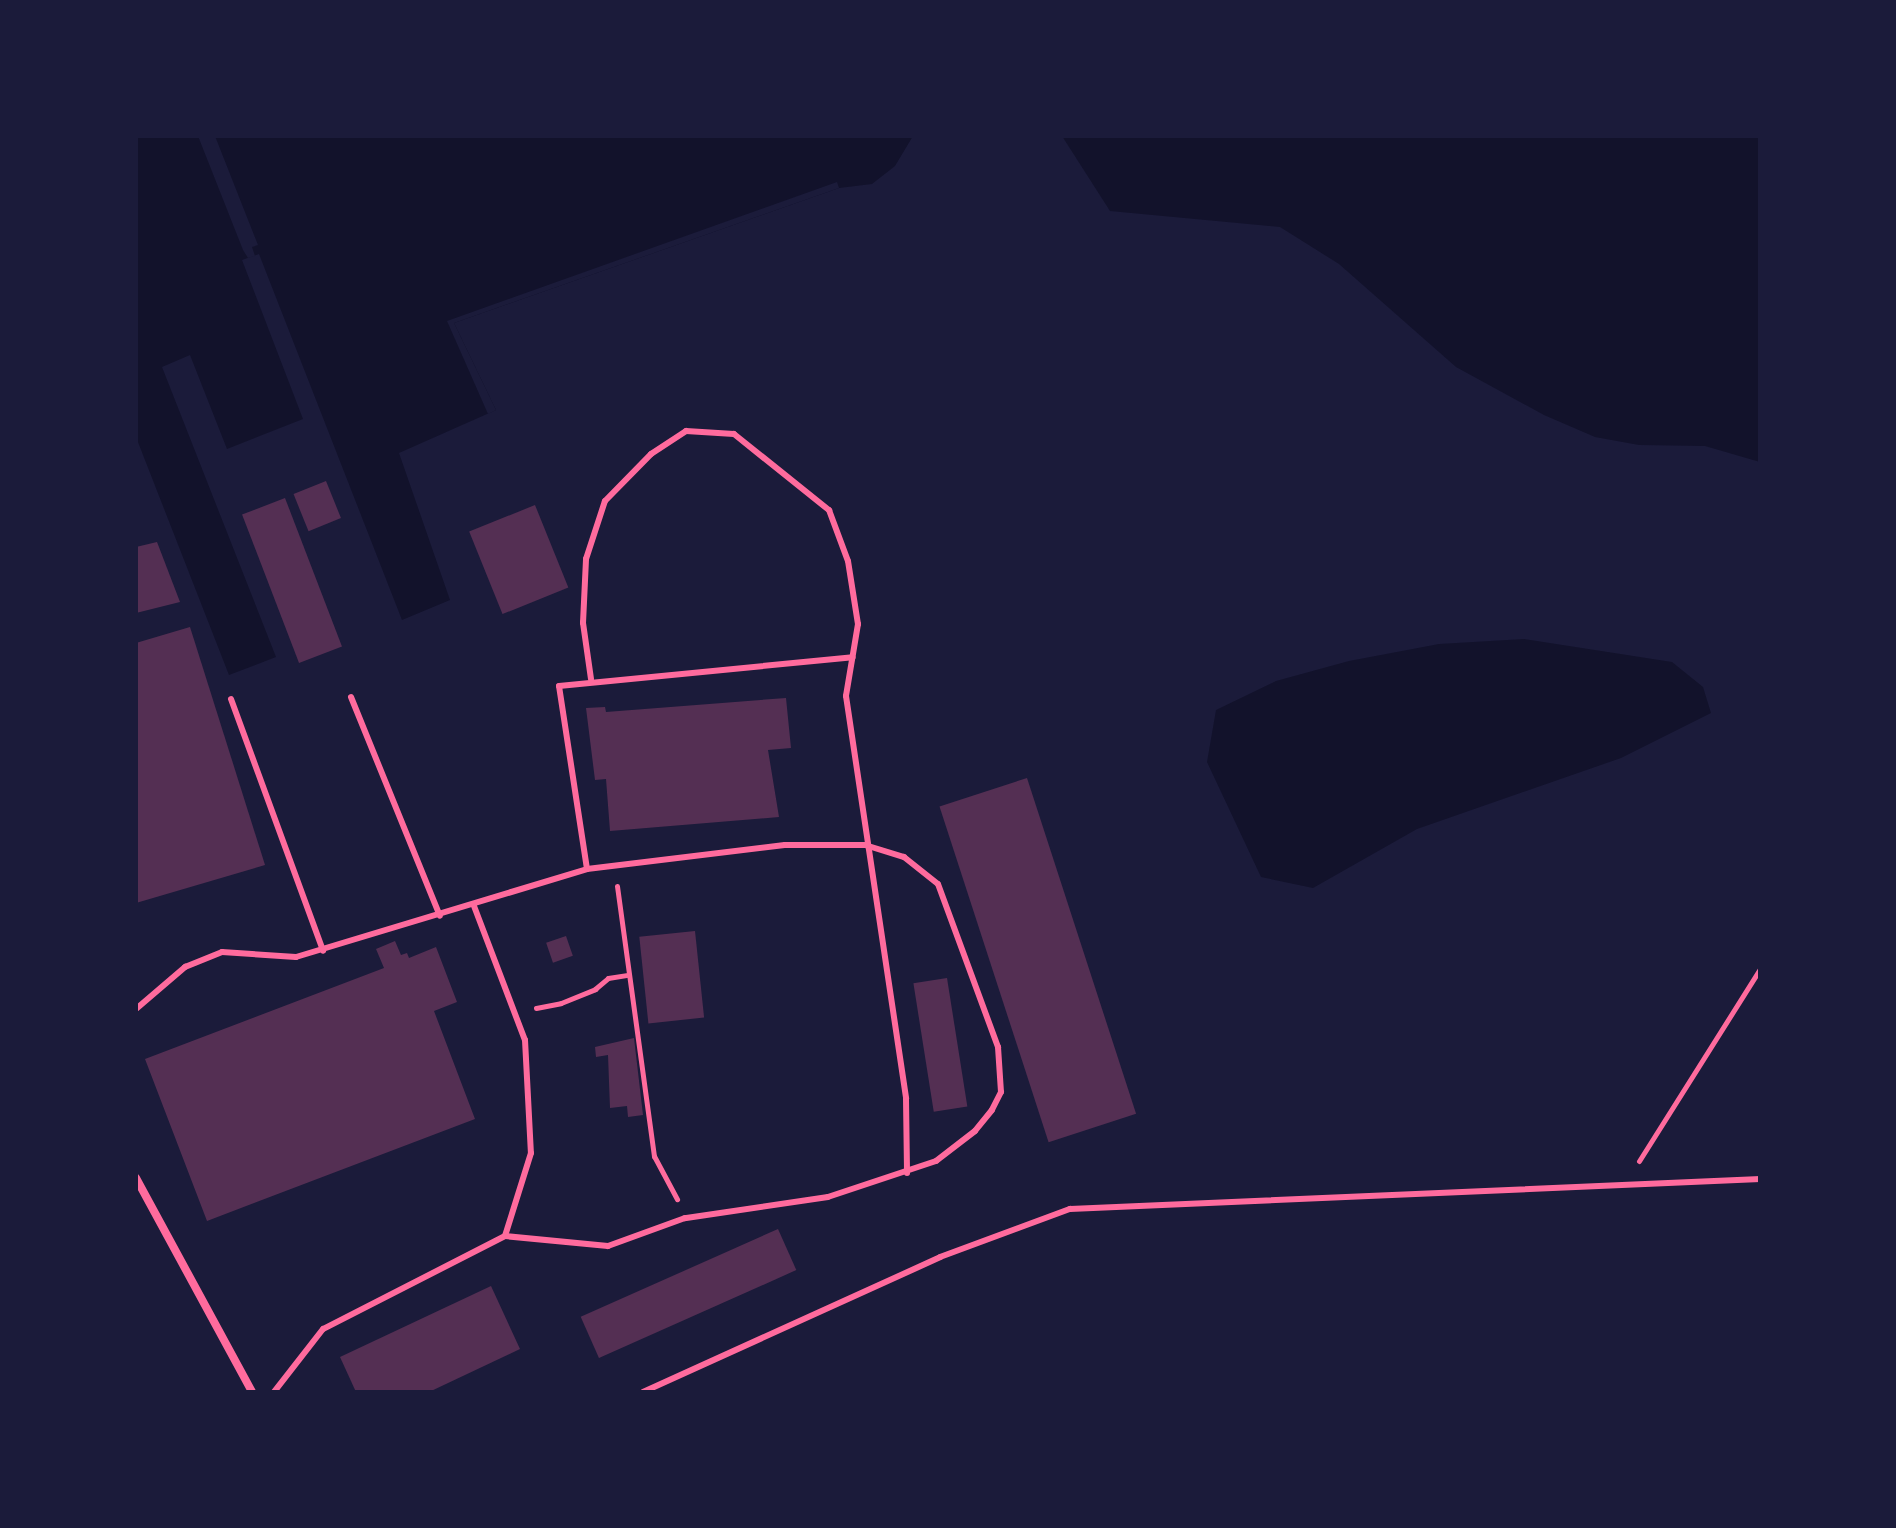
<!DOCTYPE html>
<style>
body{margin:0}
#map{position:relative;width:1896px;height:1528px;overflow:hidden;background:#1b1b3a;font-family:"Fira Sans",sans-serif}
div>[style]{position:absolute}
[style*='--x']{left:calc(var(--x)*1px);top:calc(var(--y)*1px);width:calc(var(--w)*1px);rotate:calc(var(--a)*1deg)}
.water>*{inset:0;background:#12122b}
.pier>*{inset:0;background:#1b1b3a}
.building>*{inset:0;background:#542f53;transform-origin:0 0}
.path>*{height:5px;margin:-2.5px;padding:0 2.5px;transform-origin:2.5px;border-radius:2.5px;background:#ff6b9d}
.service>*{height:6px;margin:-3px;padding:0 3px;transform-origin:3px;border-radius:3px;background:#ff6b9d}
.minor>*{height:8px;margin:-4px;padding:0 4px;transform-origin:4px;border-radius:4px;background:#ff6b9d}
span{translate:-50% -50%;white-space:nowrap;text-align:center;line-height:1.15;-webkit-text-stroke:8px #1b1b3a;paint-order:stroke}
.frame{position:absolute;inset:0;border:138px solid #1b1b3a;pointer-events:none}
</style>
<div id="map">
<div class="water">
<i style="clip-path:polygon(136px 136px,913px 136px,895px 166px,872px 184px,839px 188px,454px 323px,496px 410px,399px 453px,450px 600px,402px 620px,259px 254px,242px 260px,303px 419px,227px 449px,190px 355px,162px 367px,276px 657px,229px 675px,136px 437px)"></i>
<i style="clip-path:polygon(1062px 136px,1760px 136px,1760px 462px,1705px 446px,1639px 445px,1595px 437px,1544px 415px,1456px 367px,1339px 264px,1280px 227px,1110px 211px)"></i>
<i style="clip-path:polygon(1524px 639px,1672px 662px,1703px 687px,1711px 713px,1621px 758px,1417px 829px,1313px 888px,1261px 877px,1207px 762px,1216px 710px,1276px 681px,1349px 661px,1439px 644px)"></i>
</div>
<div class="pier">
<i style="clip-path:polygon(198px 136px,215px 136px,258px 245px,252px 247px,255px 256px,248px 258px,243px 250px)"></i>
<i style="clip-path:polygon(837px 182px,839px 188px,454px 323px,496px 410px,488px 414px,447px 321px)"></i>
</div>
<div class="building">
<i style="left:326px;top:481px;width:40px;height:35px;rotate:68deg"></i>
<i style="left:285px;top:498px;width:159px;height:46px;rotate:69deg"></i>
<i style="left:535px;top:505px;width:89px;height:71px;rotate:68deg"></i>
<i style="clip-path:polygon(157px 542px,180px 602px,136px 613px,136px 547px)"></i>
<i style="clip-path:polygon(190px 627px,265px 865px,136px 903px,136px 643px)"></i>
<i style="clip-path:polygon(786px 698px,791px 748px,768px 750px,779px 817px,610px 831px,606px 779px,595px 780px,586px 708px,605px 707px,606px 712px)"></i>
<i style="left:1027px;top:778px;width:353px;height:92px;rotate:72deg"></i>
<i style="left:695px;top:931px;width:87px;height:56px;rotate:84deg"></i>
<i style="left:566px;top:936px;width:21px;height:21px;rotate:71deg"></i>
<i style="clip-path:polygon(395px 941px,401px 955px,407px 953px,409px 958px,436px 947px,457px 1002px,434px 1011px,475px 1119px,207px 1221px,145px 1059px,384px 968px,376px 949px)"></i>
<i style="left:947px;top:978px;width:130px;height:34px;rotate:81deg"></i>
<i style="clip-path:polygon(634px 1038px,643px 1115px,628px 1117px,627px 1106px,610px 1108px,608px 1055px,596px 1057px,595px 1047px)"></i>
<i style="left:778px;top:1229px;width:45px;height:216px;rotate:66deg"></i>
<i style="clip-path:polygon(491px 1286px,520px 1349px,429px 1392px,356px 1392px,340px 1357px)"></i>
</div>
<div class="path">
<i style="--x:617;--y:886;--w:273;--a:82.2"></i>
<i style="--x:654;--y:1156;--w:49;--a:61.9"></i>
<i style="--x:536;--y:1008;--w:25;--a:-11"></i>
<i style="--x:561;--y:1003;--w:37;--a:-22"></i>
<i style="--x:595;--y:989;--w:17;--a:-40"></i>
<i style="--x:608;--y:978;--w:20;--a:-9"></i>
<i style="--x:1639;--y:1161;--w:227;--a:-57.8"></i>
</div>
<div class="service">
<i style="--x:591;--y:679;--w:57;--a:-98.1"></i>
<i style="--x:583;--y:623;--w:64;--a:-87.3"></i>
<i style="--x:586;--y:559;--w:61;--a:-71.9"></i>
<i style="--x:605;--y:501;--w:66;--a:-45.6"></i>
<i style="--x:651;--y:454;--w:42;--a:-33.3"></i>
<i style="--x:686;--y:431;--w:48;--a:3.6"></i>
<i style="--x:734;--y:434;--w:122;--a:38.7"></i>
<i style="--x:829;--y:510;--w:54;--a:69.6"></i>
<i style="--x:848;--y:561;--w:64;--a:81"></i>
<i style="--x:858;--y:624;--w:73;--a:99.5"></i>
<i style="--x:846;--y:696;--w:407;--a:81.5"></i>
<i style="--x:906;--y:1099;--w:74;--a:89.2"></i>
<i style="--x:351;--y:697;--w:236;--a:67.9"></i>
<i style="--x:231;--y:699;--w:268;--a:69.9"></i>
<i style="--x:587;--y:869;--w:185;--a:-98.7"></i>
<i style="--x:559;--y:686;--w:295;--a:-5.6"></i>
<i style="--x:474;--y:906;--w:143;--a:69.2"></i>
<i style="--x:525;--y:1040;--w:113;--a:87"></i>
<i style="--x:531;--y:1153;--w:87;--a:107.4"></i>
<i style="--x:136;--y:1009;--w:65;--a:-40.6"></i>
<i style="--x:185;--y:967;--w:40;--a:-22"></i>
<i style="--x:222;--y:952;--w:74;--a:3.9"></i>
<i style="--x:296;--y:957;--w:304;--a:-16.8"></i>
<i style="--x:587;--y:869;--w:199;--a:-6.9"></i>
<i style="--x:785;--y:845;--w:80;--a:0"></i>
<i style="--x:865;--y:845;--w:41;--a:17.1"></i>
<i style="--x:904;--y:857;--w:43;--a:38.5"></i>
<i style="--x:938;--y:884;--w:174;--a:69.8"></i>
<i style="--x:998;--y:1047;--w:45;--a:86.2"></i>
<i style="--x:1001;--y:1092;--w:20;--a:117"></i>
<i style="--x:992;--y:1110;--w:27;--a:129"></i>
<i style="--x:975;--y:1131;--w:49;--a:142.4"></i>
<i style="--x:936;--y:1161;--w:114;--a:161.6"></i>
<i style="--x:828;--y:1197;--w:145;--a:171.6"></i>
<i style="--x:685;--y:1218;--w:82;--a:160"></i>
<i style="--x:608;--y:1246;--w:103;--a:-174.5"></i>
<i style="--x:505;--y:1236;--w:204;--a:152.9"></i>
<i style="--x:323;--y:1329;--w:80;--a:127.9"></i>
<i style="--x:643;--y:1392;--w:326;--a:-24.4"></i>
<i style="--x:940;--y:1257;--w:139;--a:-20.3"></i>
<i style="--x:1070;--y:1209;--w:691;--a:-2.49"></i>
</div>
<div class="minor">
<i style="--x:136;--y:1178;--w:243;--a:61.5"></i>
</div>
<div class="frame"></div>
</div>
